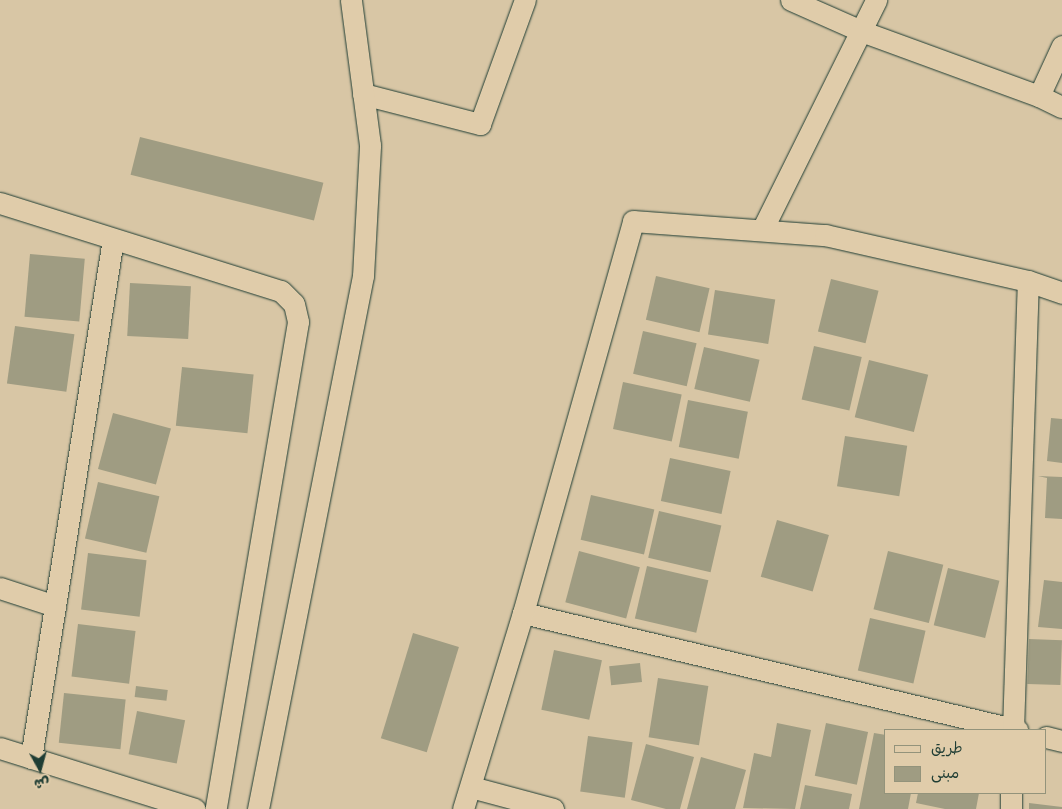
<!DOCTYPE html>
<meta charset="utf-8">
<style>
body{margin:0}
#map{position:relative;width:1062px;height:809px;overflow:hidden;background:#d8c6a5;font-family:Mali,"Playpen Sans Arabic",sans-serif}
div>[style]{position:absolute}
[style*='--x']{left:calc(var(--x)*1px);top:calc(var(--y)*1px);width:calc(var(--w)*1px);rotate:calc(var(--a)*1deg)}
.building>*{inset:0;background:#9f9c82;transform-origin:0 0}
.roads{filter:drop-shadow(0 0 1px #1f3d34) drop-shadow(0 0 1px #1f3d34)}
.street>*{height:21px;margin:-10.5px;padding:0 10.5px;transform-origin:10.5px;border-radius:10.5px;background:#e0ccaa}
span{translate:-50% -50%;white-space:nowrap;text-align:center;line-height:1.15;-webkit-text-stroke:4.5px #e0ccaa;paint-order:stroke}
.legend{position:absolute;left:884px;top:729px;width:162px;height:65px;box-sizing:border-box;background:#e0ccaa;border:1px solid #93937b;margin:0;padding:6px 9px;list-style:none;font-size:15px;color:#1f3d34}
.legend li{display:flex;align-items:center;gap:10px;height:25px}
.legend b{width:25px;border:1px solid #93937b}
.north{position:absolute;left:15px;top:744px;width:50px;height:50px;-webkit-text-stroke:4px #e0ccaa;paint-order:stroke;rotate:173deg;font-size:14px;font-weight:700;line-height:20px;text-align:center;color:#1f3d34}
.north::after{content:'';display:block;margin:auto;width:18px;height:22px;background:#1f3d34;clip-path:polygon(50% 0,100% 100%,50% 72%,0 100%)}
</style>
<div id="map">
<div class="building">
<i style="left:140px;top:137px;width:189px;height:39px;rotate:14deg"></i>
<i style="left:30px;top:254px;width:55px;height:63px;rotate:5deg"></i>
<i style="left:656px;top:276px;width:55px;height:45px;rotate:13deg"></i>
<i style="left:831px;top:279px;width:49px;height:54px;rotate:14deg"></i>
<i style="left:130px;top:283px;width:61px;height:53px;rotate:3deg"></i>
<i style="left:715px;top:290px;width:61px;height:45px;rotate:9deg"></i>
<i style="left:15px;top:326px;width:60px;height:58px;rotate:8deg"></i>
<i style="left:643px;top:331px;width:55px;height:44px;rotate:13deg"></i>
<i style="left:814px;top:346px;width:49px;height:55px;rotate:13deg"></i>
<i style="left:704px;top:347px;width:57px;height:43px;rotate:13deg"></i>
<i style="left:869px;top:360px;width:61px;height:59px;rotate:14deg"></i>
<i style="left:182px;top:367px;width:72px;height:59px;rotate:6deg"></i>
<i style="left:623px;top:382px;width:60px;height:48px;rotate:12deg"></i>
<i style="left:688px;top:400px;width:61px;height:48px;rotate:11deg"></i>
<i style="left:113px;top:413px;width:60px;height:58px;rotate:15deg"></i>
<i style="clip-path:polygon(1051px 418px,1062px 419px,1062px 463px,1047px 461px)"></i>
<i style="left:845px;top:436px;width:63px;height:51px;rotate:9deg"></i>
<i style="left:670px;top:458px;width:62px;height:44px;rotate:12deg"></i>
<i style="clip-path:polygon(1038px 476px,1062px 477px,1062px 519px,1045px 518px,1047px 478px)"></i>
<i style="left:98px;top:482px;width:63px;height:58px;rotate:13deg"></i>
<i style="left:591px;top:495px;width:65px;height:46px;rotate:13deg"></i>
<i style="left:659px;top:511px;width:64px;height:48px;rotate:13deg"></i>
<i style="left:777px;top:520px;width:54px;height:59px;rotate:16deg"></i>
<i style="left:579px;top:551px;width:63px;height:53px;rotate:15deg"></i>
<i style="left:888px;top:551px;width:57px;height:60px;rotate:14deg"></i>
<i style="left:88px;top:553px;width:59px;height:57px;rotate:7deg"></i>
<i style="left:647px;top:566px;width:63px;height:54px;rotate:13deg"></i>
<i style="left:948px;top:568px;width:53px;height:59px;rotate:14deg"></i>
<i style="clip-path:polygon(1044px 580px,1062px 582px,1062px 629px,1038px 627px)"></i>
<i style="left:870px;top:618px;width:57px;height:54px;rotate:13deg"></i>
<i style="left:78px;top:624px;width:58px;height:53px;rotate:7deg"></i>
<i style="left:413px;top:633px;width:48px;height:110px;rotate:17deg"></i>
<i style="left:1029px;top:639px;width:33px;height:45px;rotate:2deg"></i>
<i style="left:554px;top:650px;width:49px;height:61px;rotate:12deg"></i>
<i style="left:640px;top:663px;width:19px;height:31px;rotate:84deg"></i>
<i style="left:658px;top:678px;width:51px;height:60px;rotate:9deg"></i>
<i style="left:136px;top:686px;width:32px;height:11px;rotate:7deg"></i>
<i style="left:64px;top:693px;width:62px;height:50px;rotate:6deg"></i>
<i style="left:137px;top:711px;width:49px;height:44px;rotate:11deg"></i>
<i style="clip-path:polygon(777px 723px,811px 730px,795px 809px,743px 808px,754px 753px,771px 757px)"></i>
<i style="left:826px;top:723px;width:43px;height:54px;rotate:12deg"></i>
<i style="clip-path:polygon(874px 733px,886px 735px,886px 793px,911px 793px,908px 809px,859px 809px)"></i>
<i style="left:588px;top:736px;width:45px;height:56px;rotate:8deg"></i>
<i style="clip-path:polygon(646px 744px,694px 757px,680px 809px,666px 809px,631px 800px)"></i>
<i style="clip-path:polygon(701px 757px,746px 770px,735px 809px,687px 809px)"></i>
<i style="clip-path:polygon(805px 785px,852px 794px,849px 809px,800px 809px)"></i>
<i style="clip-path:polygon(918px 793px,979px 793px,976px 809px,945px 809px,916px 803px)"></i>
<i style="clip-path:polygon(1029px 803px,1062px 807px,1062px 809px,1029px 809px)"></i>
</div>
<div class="roads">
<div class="street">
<i style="--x:791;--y:0;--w:77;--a:23.9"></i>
<i style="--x:861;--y:31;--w:189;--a:20.1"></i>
<i style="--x:1062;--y:46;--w:55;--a:114.7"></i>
<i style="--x:1039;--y:96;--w:25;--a:26"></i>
<i style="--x:363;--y:94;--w:121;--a:14.4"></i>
<i style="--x:480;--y:124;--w:132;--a:-70.1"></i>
<i style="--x:0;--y:203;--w:294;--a:17.4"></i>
<i style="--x:281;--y:291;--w:18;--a:45"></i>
<i style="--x:294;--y:304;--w:18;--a:77"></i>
<i style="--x:298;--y:322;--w:494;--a:99.6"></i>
<i style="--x:762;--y:230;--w:257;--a:-63.6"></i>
<i style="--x:0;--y:588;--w:58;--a:18.1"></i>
<i style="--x:523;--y:613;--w:508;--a:13.32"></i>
<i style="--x:1013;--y:730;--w:449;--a:-88.1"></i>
<i style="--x:1046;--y:737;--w:16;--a:14"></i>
<i style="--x:0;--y:748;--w:204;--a:17.4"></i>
<i style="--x:31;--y:758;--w:525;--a:-81.02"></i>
<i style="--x:471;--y:787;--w:85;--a:15"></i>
<i style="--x:258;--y:809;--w:543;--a:-78.86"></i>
<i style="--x:363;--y:276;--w:131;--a:-86.9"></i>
<i style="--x:370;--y:145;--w:146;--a:-97.5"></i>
<i style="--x:463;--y:809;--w:205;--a:-73"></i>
<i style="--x:523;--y:613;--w:407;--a:-74.3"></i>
<i style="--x:633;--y:221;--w:193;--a:4.2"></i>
<i style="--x:825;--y:235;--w:208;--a:12.8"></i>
<i style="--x:1028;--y:281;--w:36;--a:19"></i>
<i style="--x:1011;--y:809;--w:16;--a:-90"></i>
</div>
</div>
<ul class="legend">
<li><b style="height:6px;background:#e0ccaa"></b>طريق</li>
<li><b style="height:14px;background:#9f9c82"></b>مبنى</li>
</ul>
<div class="north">ش</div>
</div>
